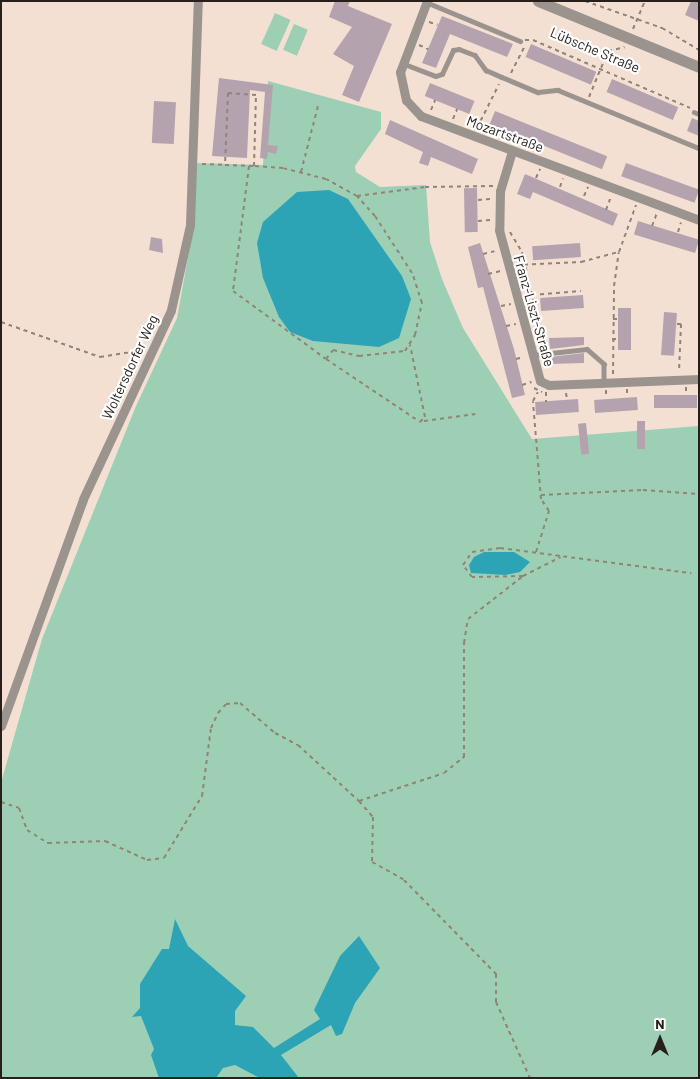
<!DOCTYPE html>
<meta charset="utf-8">
<style>
body{margin:0}
#map{position:relative;width:700px;height:1079px;overflow:hidden;background:#f4e0d3;font-family:Barlow,sans-serif}
div>[style]{position:absolute}
[style*='--x']{left:calc(var(--x)*1px);top:calc(var(--y)*1px);width:calc(var(--w)*1px);rotate:calc(var(--a)*1deg)}
.green>*{inset:0;background:#9dcfb5;transform-origin:0 0}
.water>*{inset:0;background:#2ca4b6}
.building>*{inset:0;background:#b5a2af;transform-origin:0 0}
.path>*{height:2px;margin-top:-1px;transform-origin:0;background:repeating-linear-gradient(90deg,#91837a 0 4px,transparent 0 8px)}
.service>*{height:4.5px;margin:-2.25px;padding:0 2.25px;transform-origin:2.25px;border-radius:2.25px;background:#9b948e}
.minor>*{height:9px;margin:-4.5px;padding:0 4.5px;transform-origin:4.5px;border-radius:4.5px;background:#9b948e}
.tertiary>*{height:11px;margin:-5.5px;padding:0 5.5px;transform-origin:5.5px;border-radius:5.5px;background:#9b948e}
span{translate:-50% -50%;white-space:nowrap;text-align:center;line-height:1.15;-webkit-text-stroke:4.5px #fff;paint-order:stroke}
.street-label{font-size:14px;color:#261f1a}
.frame{position:absolute;inset:0;border:2px solid #261f1a;pointer-events:none}
.north{position:absolute;left:635px;top:1014px;width:50px;height:50px;-webkit-text-stroke:4px #fff;paint-order:stroke;rotate:0deg;font-size:14px;font-weight:700;line-height:20px;text-align:center;color:#261f1a}
.north::after{content:'';display:block;margin:auto;width:18px;height:22px;background:#261f1a;clip-path:polygon(50% 0,100% 100%,50% 72%,0 100%)}
</style>
<div id="map">
<div class="green">
<i style="left:275px;top:13px;width:17px;height:34px;rotate:24deg"></i>
<i style="left:294px;top:24px;width:15px;height:28px;rotate:23deg"></i>
<i style="clip-path:polygon(268px 81px,381px 112px,381px 129px,355px 166px,356px 172px,380px 187px,426px 185px,430px 242px,442px 279px,463px 328px,532px 439px,699px 426px,699px 1078px,1px 1078px,1px 783px,6px 765px,42px 639px,136px 406px,177px 318px,194px 224px,195px 163px,263px 165px)"></i>
</div>
<div class="water">
<i style="clip-path:polygon(329px 190px,348px 199px,402px 276px,411px 299px,399px 338px,379px 347px,313px 341px,290px 332px,279px 317px,263px 278px,257px 243px,263px 222px,297px 192px)"></i>
<i style="clip-path:polygon(484px 552px,514px 552px,530px 562px,520px 572px,505px 575px,471px 573px,469px 565px,474px 557px)"></i>
<i style="clip-path:polygon(175px 919px,188px 946px,246px 996px,235px 1011px,235px 1025px,253px 1027px,274px 1048px,320px 1019px,314px 1010px,340px 956px,359px 936px,380px 968px,355px 1003px,342px 1034px,336px 1036px,331px 1025px,281px 1055px,299px 1078px,260px 1078px,235px 1065px,223px 1068px,216px 1078px,159px 1078px,151px 1055px,154px 1049px,141px 1016px,132px 1017px,140px 1008px,140px 984px,162px 949px,169px 949px)"></i>
</div>
<div class="building">
<i style="clip-path:polygon(335px 1px,350px 1px,348px 6px,392px 24px,359px 102px,342px 95px,354px 66px,333px 54px,352px 27px,329px 17px)"></i>
<i style="clip-path:polygon(691px 1px,699px 1px,699px 21px,685px 15px)"></i>
<i style="clip-path:polygon(442px 16px,513px 44px,507px 57px,450px 34px,436px 68px,422px 63px)"></i>
<i style="left:531px;top:44px;width:71px;height:14px;rotate:23deg"></i>
<i style="clip-path:polygon(219px 78px,273px 85px,268px 145px,278px 146px,276px 154px,268px 152px,267px 159px,260px 158px,265px 92px,250px 90px,247px 158px,212px 156px)"></i>
<i style="left:612px;top:79px;width:72px;height:14px;rotate:23deg"></i>
<i style="left:430px;top:83px;width:48px;height:14px;rotate:22deg"></i>
<i style="left:154px;top:101px;width:22px;height:42px;rotate:3deg"></i>
<i style="left:495px;top:111px;width:121px;height:14px;rotate:22deg"></i>
<i style="clip-path:polygon(692px 118px,699px 121px,699px 136px,687px 131px)"></i>
<i style="clip-path:polygon(390px 120px,478px 159px,472px 174px,431px 157px,428px 166px,419px 163px,423px 152px,385px 134px)"></i>
<i style="left:626px;top:163px;width:78px;height:14px;rotate:20deg"></i>
<i style="clip-path:polygon(525px 174px,618px 214px,613px 226px,533px 192px,530px 199px,517px 194px)"></i>
<i style="left:477px;top:188px;width:44px;height:13px;rotate:89deg"></i>
<i style="left:638px;top:221px;width:64px;height:14px;rotate:17deg"></i>
<i style="clip-path:polygon(151px 237px,162px 239px,163px 253px,149px 250px)"></i>
<i style="clip-path:polygon(480px 243px,514px 349px,525px 395px,512px 398px,483px 287px,478px 288px,468px 247px)"></i>
<i style="left:580px;top:243px;width:14px;height:48px;rotate:86deg"></i>
<i style="left:583px;top:295px;width:13px;height:43px;rotate:86deg"></i>
<i style="left:618px;top:308px;width:13px;height:42px"></i>
<i style="left:664px;top:312px;width:13px;height:43px;rotate:4deg"></i>
<i style="clip-path:polygon(584px 337px,584px 345px,550px 349px,549px 338px)"></i>
<i style="clip-path:polygon(584px 353px,584px 363px,550px 364px,550px 357px)"></i>
<i style="left:654px;top:395px;width:43px;height:13px"></i>
<i style="left:637px;top:397px;width:13px;height:43px;rotate:86deg"></i>
<i style="left:578px;top:399px;width:13px;height:43px;rotate:86deg"></i>
<i style="left:637px;top:421px;width:8px;height:28px"></i>
<i style="left:586px;top:423px;width:31px;height:8px;rotate:84deg"></i>
</div>
<div class="path">
<i style="--x:585;--y:1;--w:82;--a:19.3"></i>
<i style="--x:662;--y:28;--w:43;--a:30.7"></i>
<i style="--x:429;--y:22;--w:9;--a:18"></i>
<i style="--x:633;--y:29;--w:30;--a:-67"></i>
<i style="--x:525;--y:40;--w:8;--a:0"></i>
<i style="--x:533;--y:40;--w:171;--a:23.4"></i>
<i style="--x:419;--y:45;--w:10;--a:24"></i>
<i style="--x:511;--y:73;--w:30;--a:-63"></i>
<i style="--x:589;--y:97;--w:50;--a:-67.6"></i>
<i style="--x:608;--y:51;--w:17;--a:-13"></i>
<i style="--x:431;--y:110;--w:11;--a:-68"></i>
<i style="--x:453;--y:119;--w:11;--a:-68"></i>
<i style="--x:477;--y:128;--w:49;--a:-63.4"></i>
<i style="--x:499;--y:135;--w:7;--a:-74"></i>
<i style="--x:521;--y:144;--w:7;--a:-74"></i>
<i style="--x:202;--y:164;--w:23;--a:2"></i>
<i style="--x:225;--y:165;--w:29;--a:2"></i>
<i style="--x:254;--y:166;--w:71;--a:-88.4"></i>
<i style="--x:256;--y:95;--w:28;--a:-176"></i>
<i style="--x:228;--y:93;--w:72;--a:92.4"></i>
<i style="--x:249;--y:166;--w:126;--a:97.3"></i>
<i style="--x:233;--y:291;--w:115;--a:36.2"></i>
<i style="--x:326;--y:359;--w:11;--a:-52"></i>
<i style="--x:333;--y:350;--w:27;--a:13"></i>
<i style="--x:359;--y:356;--w:46;--a:-6.2"></i>
<i style="--x:405;--y:351;--w:19;--a:-58"></i>
<i style="--x:415;--y:335;--w:33;--a:-78"></i>
<i style="--x:422;--y:303;--w:32;--a:-108"></i>
<i style="--x:412;--y:273;--w:68;--a:-123"></i>
<i style="--x:375;--y:216;--w:27;--a:-132"></i>
<i style="--x:357;--y:196;--w:35;--a:-151"></i>
<i style="--x:326;--y:179;--w:44;--a:-165.7"></i>
<i style="--x:283;--y:168;--w:29;--a:-176"></i>
<i style="--x:301;--y:172;--w:68;--a:-75.6"></i>
<i style="--x:536;--y:178;--w:10;--a:-66"></i>
<i style="--x:560;--y:187;--w:9;--a:-72"></i>
<i style="--x:357;--y:196;--w:69;--a:-7.5"></i>
<i style="--x:425;--y:187;--w:68;--a:-0.8"></i>
<i style="--x:584;--y:196;--w:10;--a:-66"></i>
<i style="--x:478;--y:200;--w:12;--a:-5"></i>
<i style="--x:606;--y:210;--w:15;--a:-70"></i>
<i style="--x:478;--y:221;--w:12;--a:-5"></i>
<i style="--x:652;--y:226;--w:14;--a:-69"></i>
<i style="--x:510;--y:232;--w:23;--a:59"></i>
<i style="--x:522;--y:252;--w:97;--a:76.8"></i>
<i style="--x:678;--y:232;--w:10;--a:-73"></i>
<i style="--x:483;--y:254;--w:12;--a:-14"></i>
<i style="--x:516;--y:265;--w:65;--a:-2.6"></i>
<i style="--x:581;--y:262;--w:39;--a:-15"></i>
<i style="--x:488;--y:274;--w:13;--a:-13"></i>
<i style="--x:532;--y:295;--w:49;--a:-4.7"></i>
<i style="--x:501;--y:306;--w:10;--a:-11"></i>
<i style="--x:613;--y:319;--w:5;--a:0"></i>
<i style="--x:1;--y:322;--w:105;--a:19.5"></i>
<i style="--x:100;--y:357;--w:44;--a:-9.2"></i>
<i style="--x:677;--y:324;--w:4;--a:0"></i>
<i style="--x:681;--y:324;--w:48;--a:92.4"></i>
<i style="--x:506;--y:326;--w:10;--a:-11"></i>
<i style="--x:612;--y:339;--w:6;--a:0"></i>
<i style="--x:326;--y:359;--w:113;--a:33.8"></i>
<i style="--x:420;--y:422;--w:7;--a:-45"></i>
<i style="--x:425;--y:417;--w:74;--a:-101.8"></i>
<i style="--x:516;--y:359;--w:8;--a:-14"></i>
<i style="--x:613;--y:374;--w:88;--a:-89.3"></i>
<i style="--x:614;--y:286;--w:34;--a:-82"></i>
<i style="--x:619;--y:252;--w:50;--a:-70.1"></i>
<i style="--x:522;--y:385;--w:10;--a:-17"></i>
<i style="--x:686;--y:387;--w:8;--a:90"></i>
<i style="--x:534;--y:388;--w:9;--a:27"></i>
<i style="--x:627;--y:389;--w:8;--a:90"></i>
<i style="--x:606;--y:390;--w:8;--a:90"></i>
<i style="--x:546;--y:392;--w:10;--a:90"></i>
<i style="--x:566;--y:393;--w:7;--a:82"></i>
<i style="--x:424;--y:421;--w:52;--a:-7.7"></i>
<i style="--x:541;--y:495;--w:102;--a:-2.8"></i>
<i style="--x:643;--y:490;--w:56;--a:4.1"></i>
<i style="--x:536;--y:552;--w:43;--a:-72.4"></i>
<i style="--x:549;--y:511;--w:14;--a:-124"></i>
<i style="--x:541;--y:499;--w:98;--a:-94.7"></i>
<i style="--x:533;--y:401;--w:10;--a:-61"></i>
<i style="--x:523;--y:576;--w:42;--a:-26.6"></i>
<i style="--x:359;--y:801;--w:89;--a:-18.2"></i>
<i style="--x:444;--y:773;--w:26;--a:-39"></i>
<i style="--x:464;--y:757;--w:114;--a:-90"></i>
<i style="--x:464;--y:643;--w:24;--a:-81"></i>
<i style="--x:468;--y:619;--w:70;--a:-38"></i>
<i style="--x:523;--y:576;--w:51;--a:178.9"></i>
<i style="--x:472;--y:577;--w:15;--a:-127"></i>
<i style="--x:463;--y:565;--w:16;--a:-55"></i>
<i style="--x:472;--y:552;--w:28;--a:-8"></i>
<i style="--x:500;--y:548;--w:193;--a:7.5"></i>
<i style="--x:1;--y:802;--w:19;--a:18"></i>
<i style="--x:19;--y:808;--w:23;--a:70"></i>
<i style="--x:27;--y:830;--w:25;--a:32"></i>
<i style="--x:48;--y:843;--w:57;--a:-2"></i>
<i style="--x:105;--y:841;--w:46;--a:24.3"></i>
<i style="--x:147;--y:860;--w:17;--a:-7"></i>
<i style="--x:164;--y:858;--w:73;--a:-58.5"></i>
<i style="--x:202;--y:796;--w:69;--a:-82.5"></i>
<i style="--x:211;--y:728;--w:17;--a:-65"></i>
<i style="--x:218;--y:713;--w:12;--a:-48"></i>
<i style="--x:226;--y:704;--w:14;--a:-4"></i>
<i style="--x:240;--y:703;--w:46;--a:40.6"></i>
<i style="--x:275;--y:733;--w:26;--a:28"></i>
<i style="--x:298;--y:745;--w:83;--a:42.6"></i>
<i style="--x:359;--y:801;--w:21;--a:49"></i>
<i style="--x:373;--y:817;--w:45;--a:91.3"></i>
<i style="--x:372;--y:862;--w:37;--a:29"></i>
<i style="--x:404;--y:880;--w:132;--a:45.6"></i>
<i style="--x:496;--y:974;--w:28;--a:90"></i>
<i style="--x:496;--y:1002;--w:83;--a:65.9"></i>
</div>
<div class="service">
<i style="--x:426;--y:2;--w:102;--a:22.5"></i>
<i style="--x:402;--y:63;--w:36;--a:21"></i>
<i style="--x:436;--y:76;--w:6;--a:-18"></i>
<i style="--x:442;--y:74;--w:26;--a:-65"></i>
<i style="--x:453;--y:50;--w:6;--a:-9"></i>
<i style="--x:459;--y:49;--w:17;--a:21"></i>
<i style="--x:475;--y:55;--w:19;--a:54"></i>
<i style="--x:486;--y:70;--w:17;--a:24"></i>
<i style="--x:502;--y:77;--w:39;--a:23"></i>
<i style="--x:538;--y:92;--w:20;--a:-6"></i>
<i style="--x:558;--y:90;--w:152;--a:22.4"></i>
<i style="--x:694;--y:112;--w:5;--a:22"></i>
<i style="--x:533;--y:355;--w:54;--a:-6.3"></i>
<i style="--x:587;--y:349;--w:23;--a:41"></i>
<i style="--x:604;--y:364;--w:17;--a:90"></i>
</div>
<div class="minor">
<i style="--x:427;--y:1;--w:76;--a:110.8"></i>
<i style="--x:400;--y:72;--w:29;--a:78"></i>
<i style="--x:406;--y:100;--w:22;--a:47"></i>
<i style="--x:421;--y:116;--w:297;--a:20.5"></i>
<i style="--x:512;--y:151;--w:42;--a:106.7"></i>
<i style="--x:500;--y:191;--w:39;--a:91"></i>
<i style="--x:499;--y:230;--w:156;--a:74.8"></i>
<i style="--x:540;--y:381;--w:10;--a:24"></i>
<i style="--x:549;--y:385;--w:150;--a:-2.3"></i>
<i style="--x:1;--y:726;--w:241;--a:-70.1"></i>
<i style="--x:83;--y:499;--w:208;--a:-65"></i>
<i style="--x:171;--y:310;--w:87;--a:-77.4"></i>
<i style="--x:190;--y:225;--w:224;--a:-88"></i>
</div>
<div class="tertiary">
<i style="--x:538;--y:1;--w:174;--a:22.3"></i>
</div>
<div class="street-label">
<span style="left:595px;top:50px;rotate:23deg">Lübsche Straße</span>
<span style="left:505px;top:134px;rotate:20deg">Mozartstraße</span>
<span style="left:534px;top:311px;rotate:74deg">Franz-Liszt-Straße</span>
<span style="left:130px;top:367px;rotate:-65deg">Woltersdorfer Weg</span>
</div>
<div class="frame"></div>
<div class="north">N</div>
</div>
